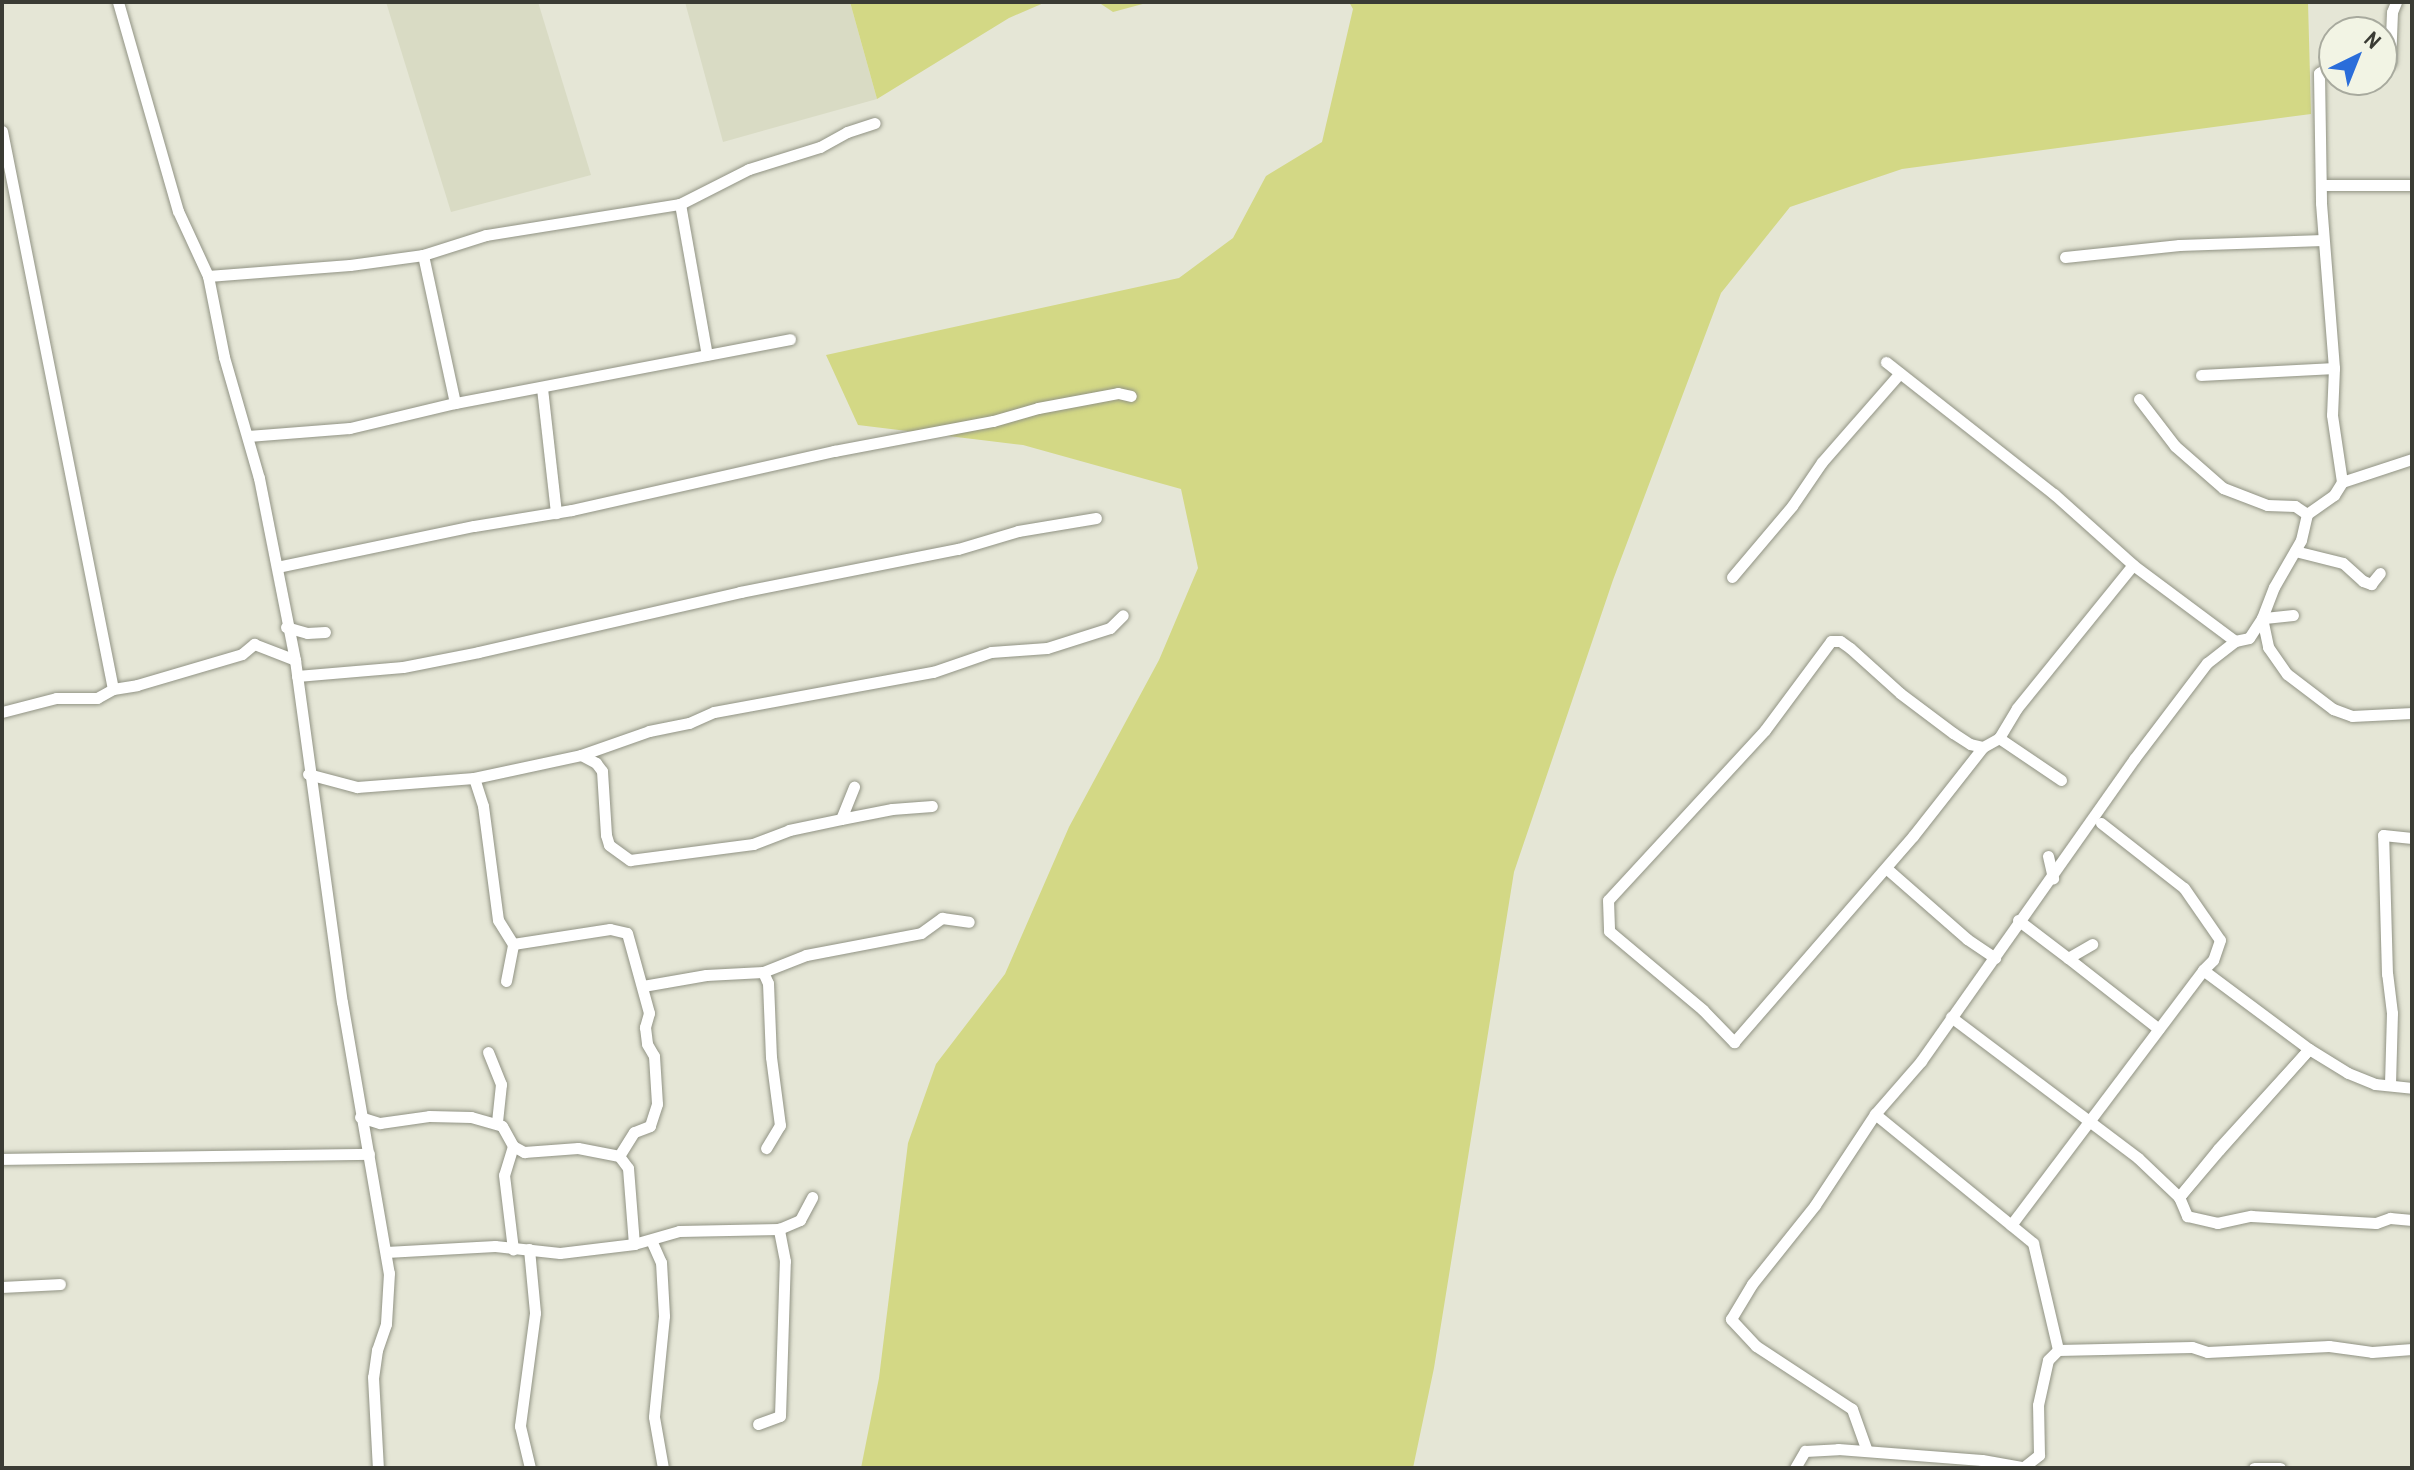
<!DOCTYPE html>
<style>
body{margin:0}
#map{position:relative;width:2414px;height:1470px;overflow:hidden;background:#e5e6d6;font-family:"Archivo Narrow",sans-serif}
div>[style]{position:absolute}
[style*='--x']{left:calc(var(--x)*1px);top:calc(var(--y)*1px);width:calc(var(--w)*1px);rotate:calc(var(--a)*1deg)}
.built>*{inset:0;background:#d9dbc4}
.green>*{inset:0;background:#d3d885}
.roads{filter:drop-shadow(0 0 2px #919384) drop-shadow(0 0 2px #919384)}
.street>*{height:11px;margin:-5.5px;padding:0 5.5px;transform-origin:5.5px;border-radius:5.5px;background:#fff}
span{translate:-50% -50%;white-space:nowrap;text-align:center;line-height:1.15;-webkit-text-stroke:7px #f2f4e4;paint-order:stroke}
.frame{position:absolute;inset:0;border:4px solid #3a3b34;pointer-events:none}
.north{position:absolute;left:2318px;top:16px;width:80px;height:80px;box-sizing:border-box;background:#f2f4e4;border:2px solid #a8aa9e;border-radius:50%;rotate:43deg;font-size:22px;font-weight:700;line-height:32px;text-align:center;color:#3a3b34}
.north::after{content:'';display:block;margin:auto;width:28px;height:36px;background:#2a6dda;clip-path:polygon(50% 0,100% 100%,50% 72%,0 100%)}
</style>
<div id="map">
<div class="built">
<i style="clip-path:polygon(386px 2px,538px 2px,591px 175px,451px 212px)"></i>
<i style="clip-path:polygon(685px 2px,850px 2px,877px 99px,723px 142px)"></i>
</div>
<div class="green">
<i style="clip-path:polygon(850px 2px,1046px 2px,1009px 18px,877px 99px)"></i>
<i style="clip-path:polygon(1098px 2px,1150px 2px,1113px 12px)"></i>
<i style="clip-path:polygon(1349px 2px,2308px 2px,2311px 114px,1902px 169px,1790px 207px,1721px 293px,1613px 580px,1514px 872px,1434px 1368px,1413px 1468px,861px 1468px,879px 1378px,908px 1143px,936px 1064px,1005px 974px,1069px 827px,1159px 660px,1198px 568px,1181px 489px,1023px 445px,858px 425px,826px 355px,1179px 278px,1233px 238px,1266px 176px,1322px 142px,1353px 9px)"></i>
</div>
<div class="roads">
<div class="street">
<i style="--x:118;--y:2;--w:217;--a:74"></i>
<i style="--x:178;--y:211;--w:72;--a:65.2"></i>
<i style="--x:208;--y:276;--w:83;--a:78.8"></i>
<i style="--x:224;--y:357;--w:126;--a:73.9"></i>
<i style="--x:259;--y:478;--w:186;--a:78.8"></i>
<i style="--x:295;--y:660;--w:345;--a:82.2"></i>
<i style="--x:342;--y:1002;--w:275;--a:80.2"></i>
<i style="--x:389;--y:1273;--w:51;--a:93.4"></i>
<i style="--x:386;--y:1324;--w:28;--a:109"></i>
<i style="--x:377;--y:1350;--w:27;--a:98"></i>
<i style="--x:373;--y:1377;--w:91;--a:86.9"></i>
<i style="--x:2382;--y:62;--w:8;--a:0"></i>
<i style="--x:2390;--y:62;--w:50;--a:-87.7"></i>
<i style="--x:2392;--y:12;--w:11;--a:-68"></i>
<i style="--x:2334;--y:63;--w:18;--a:146"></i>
<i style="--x:2319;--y:73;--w:130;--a:89.1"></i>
<i style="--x:2321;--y:203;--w:166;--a:85.5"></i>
<i style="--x:2334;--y:368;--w:47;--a:92.4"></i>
<i style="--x:2332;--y:415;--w:68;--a:81.5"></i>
<i style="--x:2;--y:131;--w:569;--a:78.75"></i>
<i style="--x:2322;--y:185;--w:90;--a:0"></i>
<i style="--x:680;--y:204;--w:77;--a:-26.9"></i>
<i style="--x:749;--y:169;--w:74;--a:-17.2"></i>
<i style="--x:820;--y:147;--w:31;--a:-29"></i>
<i style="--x:847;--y:132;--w:29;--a:-18"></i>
<i style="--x:423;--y:255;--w:151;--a:77.8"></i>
<i style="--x:2065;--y:257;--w:115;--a:-6"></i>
<i style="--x:2179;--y:245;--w:144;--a:-2"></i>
<i style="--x:208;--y:276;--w:142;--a:-4.4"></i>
<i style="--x:350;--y:265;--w:74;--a:-7.8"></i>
<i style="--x:423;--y:255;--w:66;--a:-17.6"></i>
<i style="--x:486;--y:235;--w:196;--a:-9.1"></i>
<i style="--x:680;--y:204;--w:153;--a:79.9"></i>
<i style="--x:1886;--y:362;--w:214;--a:38.2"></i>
<i style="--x:2054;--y:494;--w:106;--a:41.9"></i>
<i style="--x:2133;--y:565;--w:127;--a:36.7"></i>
<i style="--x:2201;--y:375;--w:133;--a:-3"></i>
<i style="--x:542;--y:388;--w:126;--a:83.6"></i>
<i style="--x:2139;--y:399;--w:59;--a:52.5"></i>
<i style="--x:2175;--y:446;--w:64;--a:41.2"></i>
<i style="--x:2223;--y:488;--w:47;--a:21.1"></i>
<i style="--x:2267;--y:505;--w:28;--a:2"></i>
<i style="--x:2295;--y:506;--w:14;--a:34"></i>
<i style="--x:248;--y:436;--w:102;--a:-4.5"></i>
<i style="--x:350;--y:428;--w:108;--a:-13.4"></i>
<i style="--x:455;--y:403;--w:341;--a:-10.8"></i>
<i style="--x:2295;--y:551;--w:49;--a:14"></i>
<i style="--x:2343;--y:563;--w:27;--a:42"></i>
<i style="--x:2363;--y:581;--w:9;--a:21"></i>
<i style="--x:2371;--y:584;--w:14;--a:-51"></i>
<i style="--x:277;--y:567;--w:201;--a:-11.8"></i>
<i style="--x:474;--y:526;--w:99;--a:-9.3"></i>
<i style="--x:572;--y:510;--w:269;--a:-12.7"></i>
<i style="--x:834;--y:451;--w:162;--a:-10.7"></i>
<i style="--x:993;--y:421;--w:47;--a:-16.1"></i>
<i style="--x:1038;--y:408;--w:81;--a:-10.6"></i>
<i style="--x:1118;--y:393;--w:13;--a:13"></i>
<i style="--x:1732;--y:577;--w:93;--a:-49.8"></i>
<i style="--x:1792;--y:506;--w:53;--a:-55.7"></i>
<i style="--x:1822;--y:462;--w:118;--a:-48.8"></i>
<i style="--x:2293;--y:615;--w:31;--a:174"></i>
<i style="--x:2262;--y:618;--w:33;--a:-69"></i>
<i style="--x:2274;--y:587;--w:54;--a:-60.1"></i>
<i style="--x:2301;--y:540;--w:27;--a:-77"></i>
<i style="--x:2307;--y:514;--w:33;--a:-35"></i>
<i style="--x:2334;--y:495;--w:15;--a:-58"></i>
<i style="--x:2342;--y:482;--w:74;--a:-18.2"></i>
<i style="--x:286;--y:627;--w:22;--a:16"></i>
<i style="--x:307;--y:633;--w:18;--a:-3"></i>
<i style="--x:297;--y:676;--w:106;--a:-4.9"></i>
<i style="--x:403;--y:667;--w:77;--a:-11.2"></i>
<i style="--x:479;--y:652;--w:268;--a:-12.9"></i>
<i style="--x:740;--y:592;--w:222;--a:-11.2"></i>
<i style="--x:958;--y:549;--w:63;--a:-16.7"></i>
<i style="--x:1018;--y:531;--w:79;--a:-9.5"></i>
<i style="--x:2;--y:712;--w:56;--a:-14.5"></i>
<i style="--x:56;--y:698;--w:41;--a:0"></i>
<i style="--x:97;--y:698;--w:18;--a:-29"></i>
<i style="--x:113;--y:689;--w:24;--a:-9"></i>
<i style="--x:137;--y:685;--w:109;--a:-16.4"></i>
<i style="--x:242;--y:654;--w:16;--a:-40"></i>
<i style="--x:254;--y:644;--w:44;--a:21.3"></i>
<i style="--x:1983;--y:747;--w:13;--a:-167"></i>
<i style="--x:1970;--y:744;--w:20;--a:-147"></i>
<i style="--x:1953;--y:733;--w:66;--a:-143"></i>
<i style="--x:1900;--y:693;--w:67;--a:-138"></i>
<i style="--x:1850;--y:648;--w:12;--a:-145"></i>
<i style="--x:1840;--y:641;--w:9;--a:180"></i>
<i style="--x:1831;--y:641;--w:111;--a:126.6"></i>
<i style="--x:1765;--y:730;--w:231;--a:132.7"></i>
<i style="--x:1608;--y:900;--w:31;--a:88"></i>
<i style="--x:1609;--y:931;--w:123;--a:40"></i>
<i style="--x:1703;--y:1010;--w:45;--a:45.9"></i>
<i style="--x:1734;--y:1042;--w:273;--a:-49"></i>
<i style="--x:1913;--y:836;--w:113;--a:-51.8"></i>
<i style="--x:1983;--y:747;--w:18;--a:-29"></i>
<i style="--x:581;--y:755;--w:17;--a:28"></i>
<i style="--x:596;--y:763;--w:10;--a:53"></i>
<i style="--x:602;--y:771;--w:64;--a:86.4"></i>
<i style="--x:606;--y:835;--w:10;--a:73"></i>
<i style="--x:609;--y:845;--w:26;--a:36"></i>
<i style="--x:630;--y:860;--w:124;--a:-7.4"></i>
<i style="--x:753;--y:844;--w:39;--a:-21"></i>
<i style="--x:789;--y:830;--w:53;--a:-11.9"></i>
<i style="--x:841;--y:819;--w:52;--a:-11.1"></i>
<i style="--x:892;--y:809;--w:40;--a:-4.3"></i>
<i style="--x:308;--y:774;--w:51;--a:14.9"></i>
<i style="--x:357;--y:787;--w:117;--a:-4.4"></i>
<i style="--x:474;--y:778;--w:109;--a:-12.1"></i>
<i style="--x:581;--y:755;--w:72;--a:-19.4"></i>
<i style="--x:649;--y:731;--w:41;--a:-11.3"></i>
<i style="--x:689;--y:723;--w:27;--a:-24"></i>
<i style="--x:714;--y:712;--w:223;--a:-10.4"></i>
<i style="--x:933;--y:672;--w:61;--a:-19"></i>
<i style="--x:991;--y:652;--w:56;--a:-4.1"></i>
<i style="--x:1047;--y:648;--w:66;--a:-17.6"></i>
<i style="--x:1110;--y:628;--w:18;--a:-45"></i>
<i style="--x:474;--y:778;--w:29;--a:72"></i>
<i style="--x:483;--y:806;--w:115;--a:82.5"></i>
<i style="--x:498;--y:920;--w:28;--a:58"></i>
<i style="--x:2061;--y:780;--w:75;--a:-145.9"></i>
<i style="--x:1999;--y:738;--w:35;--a:-59"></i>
<i style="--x:2017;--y:708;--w:184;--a:-51"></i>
<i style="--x:841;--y:819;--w:35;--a:-68"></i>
<i style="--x:2101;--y:823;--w:105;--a:38.1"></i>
<i style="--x:2184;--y:888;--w:63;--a:55.3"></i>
<i style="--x:2220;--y:940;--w:21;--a:109"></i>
<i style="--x:2213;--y:960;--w:14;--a:135"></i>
<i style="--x:2048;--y:856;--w:23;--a:77"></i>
<i style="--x:1886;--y:868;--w:108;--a:41.2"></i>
<i style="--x:1967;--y:939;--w:34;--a:34"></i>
<i style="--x:2018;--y:920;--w:63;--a:37.2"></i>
<i style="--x:2068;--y:958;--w:28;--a:-30"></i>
<i style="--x:513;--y:944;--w:98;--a:-8.8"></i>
<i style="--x:610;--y:929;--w:17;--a:13"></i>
<i style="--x:627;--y:933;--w:83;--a:74.6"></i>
<i style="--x:649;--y:1013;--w:15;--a:106"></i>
<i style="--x:645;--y:1027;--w:17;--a:83"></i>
<i style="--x:647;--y:1044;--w:14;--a:60"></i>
<i style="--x:654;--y:1056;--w:48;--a:86.4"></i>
<i style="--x:657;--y:1104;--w:23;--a:108"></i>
<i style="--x:650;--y:1126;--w:17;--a:159"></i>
<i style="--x:634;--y:1132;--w:28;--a:122"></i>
<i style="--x:2068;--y:958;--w:115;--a:38"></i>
<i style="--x:763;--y:972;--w:12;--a:66"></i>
<i style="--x:768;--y:983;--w:74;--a:87.7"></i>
<i style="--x:771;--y:1057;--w:69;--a:82.5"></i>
<i style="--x:780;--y:1125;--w:27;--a:121"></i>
<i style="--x:506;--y:981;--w:38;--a:-79"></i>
<i style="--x:643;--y:986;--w:64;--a:-9.9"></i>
<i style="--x:706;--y:975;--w:57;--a:-3"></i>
<i style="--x:763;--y:972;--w:46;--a:-21.6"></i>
<i style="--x:806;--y:955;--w:117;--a:-10.8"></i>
<i style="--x:921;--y:933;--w:26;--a:-36"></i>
<i style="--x:942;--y:918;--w:27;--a:8"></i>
<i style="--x:1951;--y:1017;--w:234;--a:37"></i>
<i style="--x:2138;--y:1158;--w:57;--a:43.6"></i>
<i style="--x:2179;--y:1197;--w:21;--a:67"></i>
<i style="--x:2187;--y:1216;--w:31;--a:13"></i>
<i style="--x:2217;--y:1223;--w:35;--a:-12"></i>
<i style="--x:2251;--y:1216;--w:125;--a:3.2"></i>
<i style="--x:2376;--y:1223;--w:15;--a:-20"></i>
<i style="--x:2390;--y:1218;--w:22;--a:5"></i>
<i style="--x:2309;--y:1049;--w:135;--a:131.7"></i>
<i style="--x:2219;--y:1150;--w:62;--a:130.4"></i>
<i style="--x:2179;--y:1197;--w:62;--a:-50.9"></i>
<i style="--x:2218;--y:1149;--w:135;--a:-47.7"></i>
<i style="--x:488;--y:1052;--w:35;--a:68"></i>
<i style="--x:501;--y:1084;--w:38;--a:96"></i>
<i style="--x:2390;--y:1084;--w:71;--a:-88.4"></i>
<i style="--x:2392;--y:1013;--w:39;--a:-97"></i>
<i style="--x:2387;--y:974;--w:139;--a:-91.6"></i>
<i style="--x:2383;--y:835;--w:29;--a:6"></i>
<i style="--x:1875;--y:1114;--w:204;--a:39.2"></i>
<i style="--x:2033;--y:1243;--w:110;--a:76.8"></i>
<i style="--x:360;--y:1117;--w:21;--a:17"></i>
<i style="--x:380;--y:1123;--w:49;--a:-8.1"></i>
<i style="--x:429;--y:1116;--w:42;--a:1.4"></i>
<i style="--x:471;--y:1117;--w:32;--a:16"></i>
<i style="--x:502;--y:1126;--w:23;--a:61"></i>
<i style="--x:513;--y:1146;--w:13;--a:29"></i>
<i style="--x:524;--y:1152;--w:54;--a:-4.2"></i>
<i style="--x:578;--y:1148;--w:42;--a:11"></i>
<i style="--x:619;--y:1156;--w:15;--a:53"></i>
<i style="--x:628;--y:1168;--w:76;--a:85.5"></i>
<i style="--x:513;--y:1146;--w:30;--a:107"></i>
<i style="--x:504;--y:1175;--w:75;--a:83.1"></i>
<i style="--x:2;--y:1159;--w:367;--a:-0.8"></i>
<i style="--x:2011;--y:1225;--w:319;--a:-53"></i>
<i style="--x:2203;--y:970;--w:132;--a:36.7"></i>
<i style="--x:2309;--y:1049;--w:46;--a:31.6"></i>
<i style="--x:2348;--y:1073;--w:29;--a:22"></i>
<i style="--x:2375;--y:1084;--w:37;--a:6"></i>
<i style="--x:651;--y:1240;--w:24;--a:66"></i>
<i style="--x:661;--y:1262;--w:54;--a:86.8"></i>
<i style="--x:664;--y:1316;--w:101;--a:95.7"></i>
<i style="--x:654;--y:1417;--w:52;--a:80"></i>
<i style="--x:529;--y:1249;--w:64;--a:84.6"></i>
<i style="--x:535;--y:1313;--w:114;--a:97.6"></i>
<i style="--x:520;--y:1426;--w:43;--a:76.6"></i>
<i style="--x:386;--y:1252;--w:109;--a:-3.2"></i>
<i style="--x:495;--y:1246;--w:65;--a:6.1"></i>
<i style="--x:560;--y:1253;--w:75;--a:-6.9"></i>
<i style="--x:634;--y:1244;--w:47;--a:-16.1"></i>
<i style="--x:679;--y:1231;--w:100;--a:-1.1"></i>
<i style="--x:779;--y:1229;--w:23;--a:-23"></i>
<i style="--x:800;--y:1220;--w:26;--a:-62"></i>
<i style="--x:2;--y:1287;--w:58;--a:-3"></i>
<i style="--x:758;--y:1424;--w:23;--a:-20"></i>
<i style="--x:780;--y:1416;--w:155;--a:-88.2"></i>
<i style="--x:785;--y:1261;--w:33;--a:-101"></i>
<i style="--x:1867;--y:1451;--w:45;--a:-109.7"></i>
<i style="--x:1852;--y:1409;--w:115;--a:-146.7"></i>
<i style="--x:1756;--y:1346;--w:37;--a:-133"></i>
<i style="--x:1731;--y:1319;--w:41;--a:-59"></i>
<i style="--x:1752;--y:1284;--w:101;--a:-51.4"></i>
<i style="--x:1815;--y:1205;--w:109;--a:-56.6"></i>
<i style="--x:1875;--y:1114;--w:70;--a:-49"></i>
<i style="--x:1921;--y:1061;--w:370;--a:-54.8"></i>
<i style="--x:2134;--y:759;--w:121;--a:-52.8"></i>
<i style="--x:2207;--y:663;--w:36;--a:-38"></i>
<i style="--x:2235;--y:641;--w:14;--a:-12"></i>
<i style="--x:2249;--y:638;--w:24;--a:-57"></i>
<i style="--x:2262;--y:618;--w:30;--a:78"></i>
<i style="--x:2268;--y:647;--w:33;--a:55"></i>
<i style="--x:2287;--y:674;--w:58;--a:37.3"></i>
<i style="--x:2333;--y:709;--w:20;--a:20"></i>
<i style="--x:2352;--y:716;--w:60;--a:-2.9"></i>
<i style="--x:2025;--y:1466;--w:18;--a:-38"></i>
<i style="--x:2039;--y:1455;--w:50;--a:-91.1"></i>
<i style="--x:2038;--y:1405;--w:46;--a:-77.5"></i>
<i style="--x:2048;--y:1360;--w:14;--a:-45"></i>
<i style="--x:2058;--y:1350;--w:134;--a:-1.3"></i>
<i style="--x:2192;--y:1347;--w:16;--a:18"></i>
<i style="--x:2207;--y:1352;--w:122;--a:-2.8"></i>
<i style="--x:2329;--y:1346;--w:43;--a:7.9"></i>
<i style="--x:2372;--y:1352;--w:40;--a:-4.3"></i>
<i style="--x:1795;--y:1468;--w:20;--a:-60"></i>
<i style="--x:1805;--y:1451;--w:33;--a:-3"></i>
<i style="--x:1838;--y:1449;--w:144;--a:4.4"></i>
<i style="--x:1982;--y:1460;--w:47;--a:9.9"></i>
<i style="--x:2254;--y:1468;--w:26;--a:0"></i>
</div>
</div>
<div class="frame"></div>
<div class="north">N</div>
</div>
